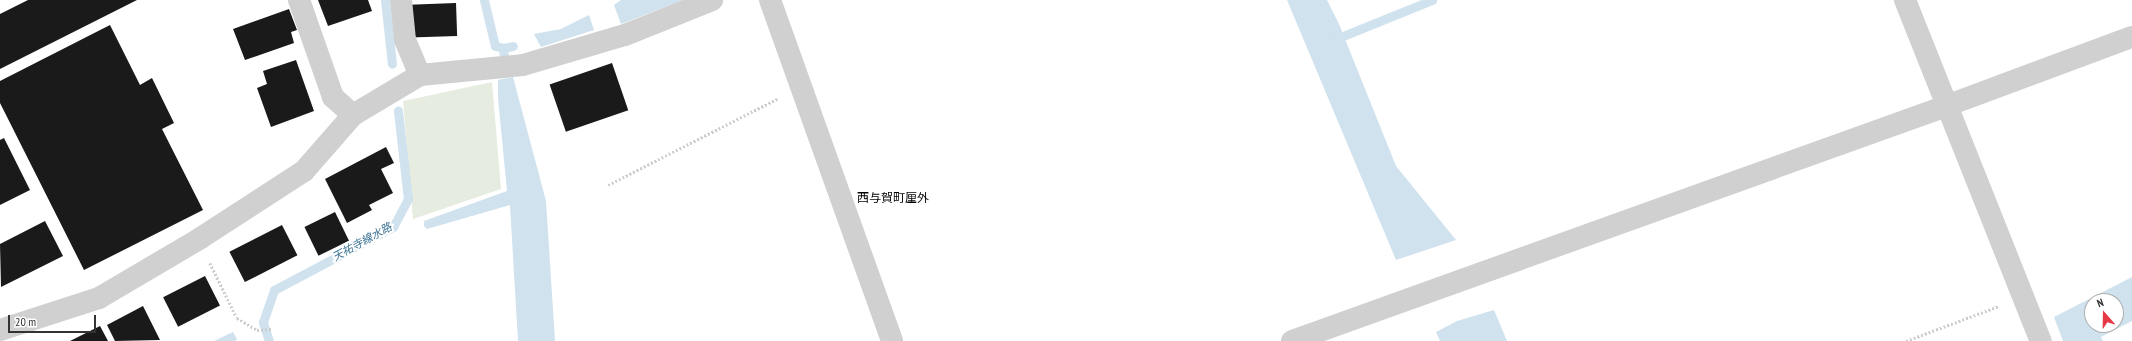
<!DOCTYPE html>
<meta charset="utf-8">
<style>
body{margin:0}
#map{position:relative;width:2132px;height:341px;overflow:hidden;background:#fff;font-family:"PT Sans Narrow","Noto Sans JP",sans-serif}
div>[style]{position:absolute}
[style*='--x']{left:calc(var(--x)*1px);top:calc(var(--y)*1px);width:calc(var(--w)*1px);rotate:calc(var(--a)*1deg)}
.green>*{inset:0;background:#e6ecdf}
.water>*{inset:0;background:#cfe2ee}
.stream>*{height:9px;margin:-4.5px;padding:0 4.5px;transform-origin:4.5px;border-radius:4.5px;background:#cfe2ee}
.building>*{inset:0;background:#1a1a1a;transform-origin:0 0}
.path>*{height:2.5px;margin-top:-1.25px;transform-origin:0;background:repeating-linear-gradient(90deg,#cdcdcd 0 2px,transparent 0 4px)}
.minor>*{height:22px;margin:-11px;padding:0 11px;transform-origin:11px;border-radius:11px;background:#d0d0d0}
span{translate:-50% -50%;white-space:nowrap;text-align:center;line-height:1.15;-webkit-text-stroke:4px #fff;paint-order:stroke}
.water-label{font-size:11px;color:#3f7597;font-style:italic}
.quarter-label{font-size:12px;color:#000}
.north{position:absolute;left:2084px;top:293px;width:40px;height:40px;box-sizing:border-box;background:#fff;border:1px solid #adadad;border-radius:50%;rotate:340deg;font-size:11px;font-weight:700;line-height:16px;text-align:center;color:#333}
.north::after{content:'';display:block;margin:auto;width:14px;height:18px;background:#e63946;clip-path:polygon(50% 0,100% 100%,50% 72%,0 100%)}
.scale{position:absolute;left:8px;top:315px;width:88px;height:18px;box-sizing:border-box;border:2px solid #333;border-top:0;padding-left:5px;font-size:12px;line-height:14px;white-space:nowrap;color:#333;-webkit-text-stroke:3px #fff;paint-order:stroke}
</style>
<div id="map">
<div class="green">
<i style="clip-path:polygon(492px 82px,501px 189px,413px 219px,403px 101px)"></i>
</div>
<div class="water">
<i style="clip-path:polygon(621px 0,683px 0,621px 24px,614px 5px)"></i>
<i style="clip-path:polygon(1287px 0,1327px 0,1339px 24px,1396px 166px,1456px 240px,1396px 260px)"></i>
<i style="clip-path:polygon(589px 15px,594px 30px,541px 47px,534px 34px,561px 29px)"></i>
<i style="clip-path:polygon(513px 77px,546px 201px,555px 341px,518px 341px,510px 205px,427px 229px,424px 226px,424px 221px,507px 191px,498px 98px,498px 80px)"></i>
<i style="clip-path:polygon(evenodd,2132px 277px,2132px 321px,2101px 337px,2103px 341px,2063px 341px,2054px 317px,2132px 277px,2092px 301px,2116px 301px,2116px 325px,2092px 325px,2092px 301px)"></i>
<i style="clip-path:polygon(1494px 310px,1507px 341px,1440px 341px,1436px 332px,1457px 321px)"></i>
<i style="clip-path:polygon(233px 332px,237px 339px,235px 341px,214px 341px)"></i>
</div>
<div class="stream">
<i style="--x:385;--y:0;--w:64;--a:83.8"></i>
<i style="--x:484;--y:0;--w:47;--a:76.6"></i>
<i style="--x:495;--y:46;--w:8;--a:14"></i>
<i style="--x:503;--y:48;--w:19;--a:84"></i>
<i style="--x:1333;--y:40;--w:107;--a:-22"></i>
<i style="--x:503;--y:48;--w:10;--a:-11"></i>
<i style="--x:269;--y:341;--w:20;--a:-108"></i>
<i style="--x:263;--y:322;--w:34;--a:-71"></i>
<i style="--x:274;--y:290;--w:135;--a:-27.9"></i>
<i style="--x:393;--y:227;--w:32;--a:-62"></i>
<i style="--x:408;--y:199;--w:89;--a:-96.5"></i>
</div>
<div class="building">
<i style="clip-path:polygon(28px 0,137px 0,0 69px,0 14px)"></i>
<i style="clip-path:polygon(318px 0,368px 0,372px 11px,328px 26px)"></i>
<i style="left:456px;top:3px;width:33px;height:47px;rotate:88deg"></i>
<i style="clip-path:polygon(289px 9px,297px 30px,291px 32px,294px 43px,245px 60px,233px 29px)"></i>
<i style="clip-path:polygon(110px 25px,140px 85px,152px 78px,174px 123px,162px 129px,203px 210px,84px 270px,0 103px,0 81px)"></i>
<i style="clip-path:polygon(296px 60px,314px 111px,271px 127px,257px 88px,267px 84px,263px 71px)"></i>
<i style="left:612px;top:63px;width:50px;height:66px;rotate:71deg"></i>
<i style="clip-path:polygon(4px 138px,30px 190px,0 205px,0 140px)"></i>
<i style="clip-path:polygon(386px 147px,394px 163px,381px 169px,393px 193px,369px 205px,372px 210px,347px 223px,325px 179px)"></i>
<i style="left:335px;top:212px;width:32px;height:34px;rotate:64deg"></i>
<i style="clip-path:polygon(45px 221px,63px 256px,1px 287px,0 244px)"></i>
<i style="left:282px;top:225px;width:34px;height:59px;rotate:63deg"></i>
<i style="left:205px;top:276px;width:33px;height:47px;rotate:63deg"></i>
<i style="clip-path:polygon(143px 306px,160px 340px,115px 341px,107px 325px)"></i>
<i style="clip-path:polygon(100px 326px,108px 341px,70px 341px)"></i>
</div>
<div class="path">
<i style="--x:608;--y:185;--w:190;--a:-27"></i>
<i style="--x:210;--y:263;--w:61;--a:63.9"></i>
<i style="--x:237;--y:318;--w:23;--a:31"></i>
<i style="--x:257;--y:330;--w:14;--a:-4"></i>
<i style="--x:1906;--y:341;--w:99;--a:-20.6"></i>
</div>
<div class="minor">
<i style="--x:299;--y:0;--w:103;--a:70.7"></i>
<i style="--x:333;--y:97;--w:27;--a:42"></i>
<i style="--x:401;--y:0;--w:40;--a:84.3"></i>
<i style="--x:405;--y:40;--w:38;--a:67"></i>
<i style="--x:770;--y:0;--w:362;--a:70.3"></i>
<i style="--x:1905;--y:0;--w:367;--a:68.3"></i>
<i style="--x:0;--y:330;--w:104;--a:-17.9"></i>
<i style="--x:99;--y:298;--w:116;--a:-30.5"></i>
<i style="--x:199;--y:239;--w:125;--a:-32.9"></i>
<i style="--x:304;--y:171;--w:74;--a:-48.8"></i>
<i style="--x:353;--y:115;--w:78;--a:-30.8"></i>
<i style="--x:420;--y:75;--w:103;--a:-5.5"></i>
<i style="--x:523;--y:65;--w:106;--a:-16.4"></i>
<i style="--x:625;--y:35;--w:94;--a:-21.9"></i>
<i style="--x:1292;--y:341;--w:695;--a:-19.76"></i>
<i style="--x:1946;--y:106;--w:198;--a:-20.4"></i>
</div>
<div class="water-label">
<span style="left:362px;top:242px;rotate:-29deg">天祐寺線水路</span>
</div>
<div class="quarter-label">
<span style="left:893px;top:198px">西与賀町厘外</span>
</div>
<div class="north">N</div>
<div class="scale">20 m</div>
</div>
